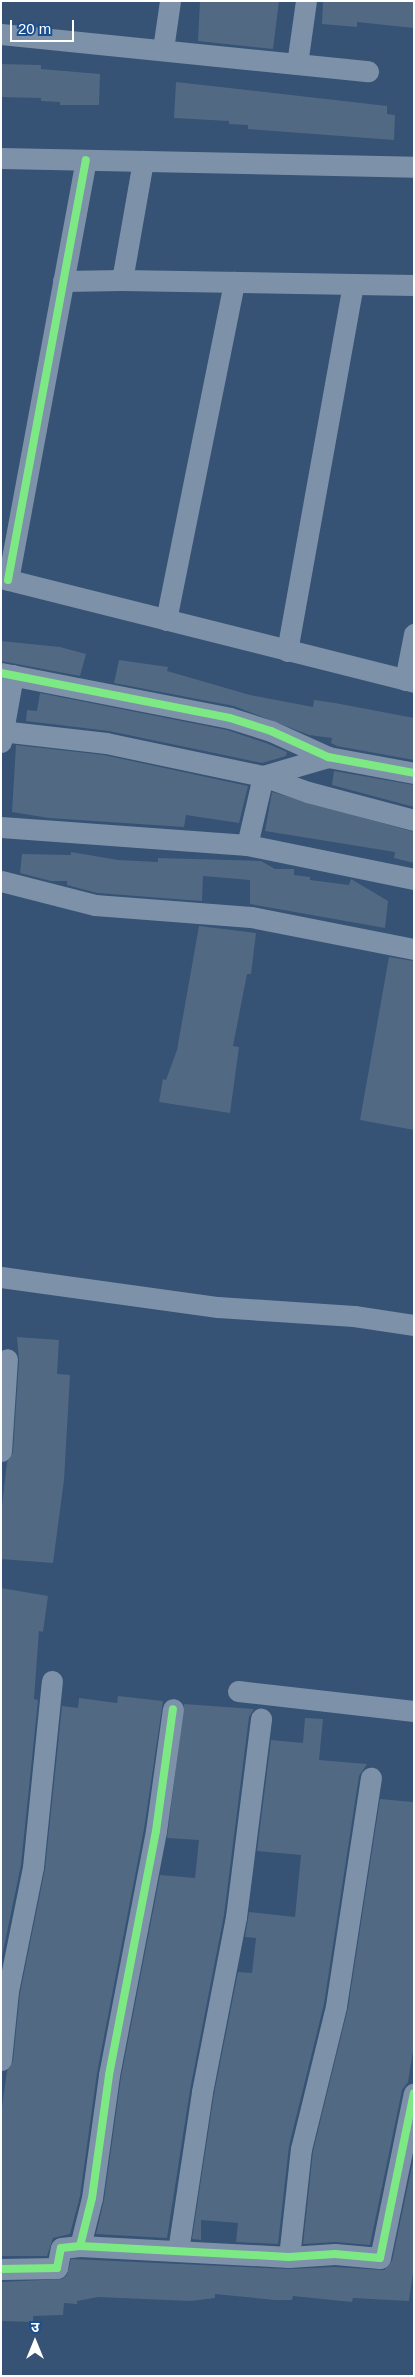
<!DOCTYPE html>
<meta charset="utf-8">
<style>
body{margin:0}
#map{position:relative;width:415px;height:2377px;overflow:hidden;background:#365274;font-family:Helvetica,"Noto Sans Devanagari",sans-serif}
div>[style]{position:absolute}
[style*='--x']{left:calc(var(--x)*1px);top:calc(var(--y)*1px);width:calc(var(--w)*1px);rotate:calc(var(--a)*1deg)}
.building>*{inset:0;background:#526984}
.minor>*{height:21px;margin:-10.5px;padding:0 10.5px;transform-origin:10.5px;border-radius:10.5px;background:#7d92a8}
.cycleway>*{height:8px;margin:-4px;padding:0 4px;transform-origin:4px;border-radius:4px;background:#7ce984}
span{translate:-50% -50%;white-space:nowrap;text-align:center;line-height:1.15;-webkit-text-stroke:4.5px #1b4f8f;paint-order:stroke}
.frame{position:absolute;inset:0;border:2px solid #fff;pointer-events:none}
.north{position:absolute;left:10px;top:2317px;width:50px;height:50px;-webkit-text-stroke:4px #1b4f8f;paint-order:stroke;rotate:0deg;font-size:14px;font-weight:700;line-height:20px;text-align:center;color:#fff}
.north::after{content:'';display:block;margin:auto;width:18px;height:22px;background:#fff;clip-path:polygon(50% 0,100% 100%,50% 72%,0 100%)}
.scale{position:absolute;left:10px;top:20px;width:64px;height:22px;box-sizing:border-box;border:2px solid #fff;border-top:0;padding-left:6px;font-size:15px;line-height:18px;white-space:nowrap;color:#fff;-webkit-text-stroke:4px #1b4f8f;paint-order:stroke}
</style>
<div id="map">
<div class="building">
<i style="clip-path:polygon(200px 1px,279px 1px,273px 49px,198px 41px)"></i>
<i style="clip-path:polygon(323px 1px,414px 1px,414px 28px,357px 22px,357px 27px,322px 24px)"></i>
<i style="clip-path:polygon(1px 64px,41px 65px,41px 69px,100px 74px,99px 105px,60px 105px,60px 102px,41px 101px,41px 98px,1px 97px)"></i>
<i style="clip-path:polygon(176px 82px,387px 106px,387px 114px,395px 115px,394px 140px,248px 129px,248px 125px,229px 124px,229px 121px,174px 118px)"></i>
<i style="clip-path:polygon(1px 641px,60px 647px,86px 654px,80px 676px,1px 661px)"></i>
<i style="clip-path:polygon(119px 660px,168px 667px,167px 671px,250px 695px,313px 707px,314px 700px,335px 703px,414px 718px,414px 760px,337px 746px,331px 743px,332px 738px,309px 735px,234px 706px,114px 683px)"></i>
<i style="clip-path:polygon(40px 693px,227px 730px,266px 743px,287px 752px,286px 756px,262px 763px,109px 731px,26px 721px,27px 710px,37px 711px)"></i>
<i style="clip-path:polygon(16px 745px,104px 755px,248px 786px,239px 823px,186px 815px,184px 827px,49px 818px,12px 812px)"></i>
<i style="clip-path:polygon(334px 771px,414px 785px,414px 807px,332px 785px)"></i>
<i style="clip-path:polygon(272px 792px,414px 832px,414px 863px,394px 858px,395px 852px,265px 831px)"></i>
<i style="clip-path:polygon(71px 852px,118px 860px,158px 862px,158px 858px,261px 861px,275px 869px,294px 869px,294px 875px,310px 877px,310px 880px,349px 885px,351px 879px,388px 901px,385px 928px,250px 904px,250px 880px,203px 876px,202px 901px,97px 893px,67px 885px,67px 881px,51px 881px,20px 873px,22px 854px,71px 855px)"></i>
<i style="clip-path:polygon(199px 926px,256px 933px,251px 974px,247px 974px,233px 1046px,239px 1047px,230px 1113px,159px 1102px,163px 1079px,166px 1080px,177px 1050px)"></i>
<i style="clip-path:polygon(389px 957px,414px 961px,414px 1130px,360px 1120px)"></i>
<i style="clip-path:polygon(17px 1337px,59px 1340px,57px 1374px,70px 1375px,64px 1480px,53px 1563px,1px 1559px,1px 1514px,7px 1462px,13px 1452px,19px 1360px)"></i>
<i style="clip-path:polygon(1px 1588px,48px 1596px,43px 1632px,39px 1631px,34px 1699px,38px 1700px,21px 1865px,1px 1961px)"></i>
<i style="clip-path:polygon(118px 1696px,163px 1701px,144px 1829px,97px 2073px,80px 2196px,70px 2234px,53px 2238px,47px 2256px,1px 2256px,1px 2114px,7px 2071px,13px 2061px,20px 1993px,45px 1869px,62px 1706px,78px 1708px,79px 1698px,117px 1703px)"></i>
<i style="clip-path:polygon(184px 1704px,254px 1709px,249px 1717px,224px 1915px,190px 2090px,167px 2238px,96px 2234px,104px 2200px,121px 2077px,160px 1875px,195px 1878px,199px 1840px,167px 1838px)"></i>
<i style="clip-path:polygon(305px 1718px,323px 1719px,319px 1760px,367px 1764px,359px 1776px,324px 2004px,289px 2146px,278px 2244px,236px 2242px,238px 2223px,201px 2220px,201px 2240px,192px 2239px,214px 2094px,238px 1972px,252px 1973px,256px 1938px,245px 1937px,249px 1912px,295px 1917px,301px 1855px,257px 1851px,271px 1740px,303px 1743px)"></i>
<i style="clip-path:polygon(380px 1799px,413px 1802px,414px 2045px,408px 2082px,402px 2090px,370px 2245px,336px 2242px,303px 2244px,313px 2151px,348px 2008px)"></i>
<i style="clip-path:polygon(414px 2156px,414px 2265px,409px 2301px,353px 2298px,352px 2302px,293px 2296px,292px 2300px,275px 2300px,215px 2294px,215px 2298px,190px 2301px,98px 2297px,77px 2301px,77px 2304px,64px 2303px,63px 2315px,33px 2316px,33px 2322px,1px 2321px,1px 2282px,62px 2279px,67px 2275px,71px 2259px,288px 2269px,335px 2267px,384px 2270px,392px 2261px)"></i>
</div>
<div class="minor">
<i style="--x:1;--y:34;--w:369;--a:5.8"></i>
<i style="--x:163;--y:49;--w:49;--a:-81.7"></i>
<i style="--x:297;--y:64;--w:64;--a:-81.9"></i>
<i style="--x:1;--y:158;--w:413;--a:1.2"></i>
<i style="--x:122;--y:280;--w:292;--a:1"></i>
<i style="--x:63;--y:281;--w:59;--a:-1"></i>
<i style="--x:122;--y:280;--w:121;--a:-80"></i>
<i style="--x:1;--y:578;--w:426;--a:14.1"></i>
<i style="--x:8;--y:580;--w:427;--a:-79.5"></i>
<i style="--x:166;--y:620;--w:345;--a:-78.6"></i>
<i style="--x:287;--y:651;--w:373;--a:-79.8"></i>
<i style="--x:1;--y:673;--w:233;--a:11.1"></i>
<i style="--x:230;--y:718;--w:43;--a:17.6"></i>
<i style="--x:271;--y:731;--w:63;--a:24.5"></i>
<i style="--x:328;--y:757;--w:87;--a:10.5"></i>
<i style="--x:405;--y:680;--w:47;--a:-78.9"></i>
<i style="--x:1;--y:731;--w:106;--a:6.5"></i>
<i style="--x:106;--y:743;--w:160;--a:11.9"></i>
<i style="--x:263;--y:776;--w:48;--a:19.6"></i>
<i style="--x:308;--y:792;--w:110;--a:14.8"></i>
<i style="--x:1;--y:742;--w:68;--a:-79.8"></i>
<i style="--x:1;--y:827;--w:247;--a:4.2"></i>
<i style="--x:247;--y:845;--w:170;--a:11.5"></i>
<i style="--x:247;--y:845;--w:71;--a:-76.9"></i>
<i style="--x:263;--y:776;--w:68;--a:-16.3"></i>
<i style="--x:1;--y:881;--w:97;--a:14.3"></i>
<i style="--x:95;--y:905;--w:156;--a:4.4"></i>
<i style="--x:251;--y:917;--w:166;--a:11.1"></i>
<i style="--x:1;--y:1277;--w:219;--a:7.9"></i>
<i style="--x:218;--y:1307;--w:136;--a:3.8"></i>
<i style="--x:354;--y:1316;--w:61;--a:8.5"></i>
<i style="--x:1;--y:1451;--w:92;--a:-86.3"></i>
<i style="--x:238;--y:1691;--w:177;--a:6.5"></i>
<i style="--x:1;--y:2060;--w:69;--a:-84.2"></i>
<i style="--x:8;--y:1991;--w:126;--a:-78.6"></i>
<i style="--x:33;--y:1867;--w:187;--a:-84.2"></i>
<i style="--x:80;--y:2246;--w:49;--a:-76"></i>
<i style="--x:92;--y:2198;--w:124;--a:-82.1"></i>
<i style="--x:109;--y:2075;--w:248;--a:-79.1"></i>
<i style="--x:156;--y:1831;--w:123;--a:-82.1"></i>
<i style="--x:178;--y:2251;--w:161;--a:-81.4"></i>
<i style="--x:202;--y:2092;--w:178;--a:-79"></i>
<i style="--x:236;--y:1917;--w:200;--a:-82.8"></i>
<i style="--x:289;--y:2257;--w:109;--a:-83.7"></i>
<i style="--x:301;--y:2149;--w:147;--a:-76.2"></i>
<i style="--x:336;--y:2006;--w:231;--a:-81.3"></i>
<i style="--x:1;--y:2269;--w:56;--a:-1"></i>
<i style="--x:57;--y:2268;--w:20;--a:-79"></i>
<i style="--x:61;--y:2248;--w:19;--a:-6"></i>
<i style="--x:80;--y:2246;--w:209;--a:3"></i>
<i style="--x:289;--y:2257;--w:46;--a:-3.7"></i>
<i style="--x:335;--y:2254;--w:45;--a:5.1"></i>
<i style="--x:380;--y:2258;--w:168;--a:-78.4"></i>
</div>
<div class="cycleway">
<i style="--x:8;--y:580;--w:427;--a:-79.5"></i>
<i style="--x:1;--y:673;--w:233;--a:11.1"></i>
<i style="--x:230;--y:718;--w:43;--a:17.6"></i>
<i style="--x:271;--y:731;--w:63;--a:24.5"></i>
<i style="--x:328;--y:757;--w:87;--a:10.5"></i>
<i style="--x:80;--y:2246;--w:49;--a:-76"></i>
<i style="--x:92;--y:2198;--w:124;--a:-82.1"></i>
<i style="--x:109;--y:2075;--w:248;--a:-79.1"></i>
<i style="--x:156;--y:1831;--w:123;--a:-82.1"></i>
<i style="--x:1;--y:2269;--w:56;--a:-1"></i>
<i style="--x:57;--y:2268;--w:20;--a:-79"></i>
<i style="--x:61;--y:2248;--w:19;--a:-6"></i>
<i style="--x:80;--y:2246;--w:209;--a:3"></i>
<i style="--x:289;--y:2257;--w:46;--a:-3.7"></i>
<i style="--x:335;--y:2254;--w:45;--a:5.1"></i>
<i style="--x:380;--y:2258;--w:168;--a:-78.4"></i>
</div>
<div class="frame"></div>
<div class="north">उ</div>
<div class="scale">20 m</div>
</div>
